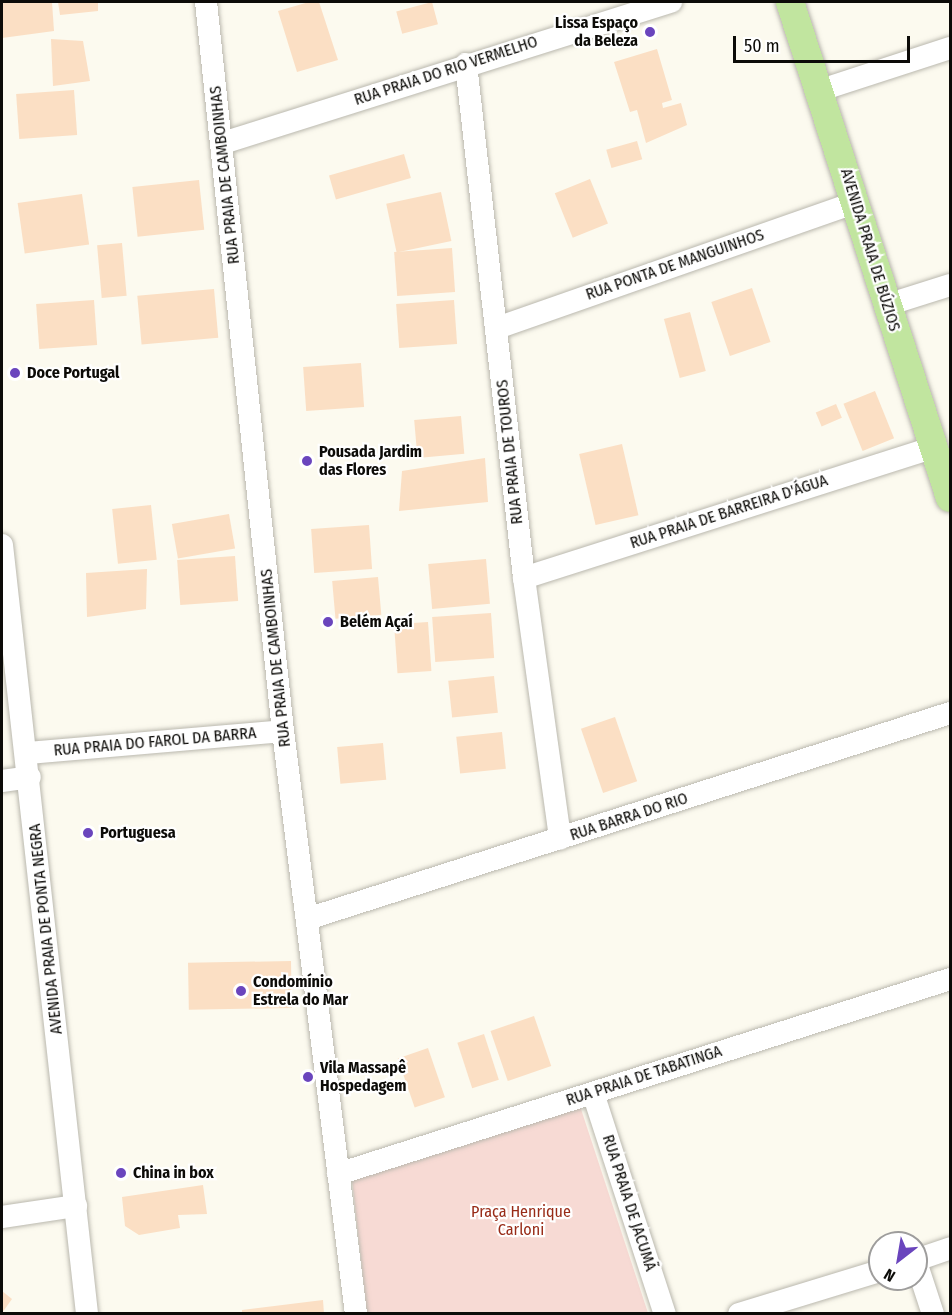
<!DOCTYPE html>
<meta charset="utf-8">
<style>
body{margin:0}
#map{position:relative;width:952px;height:1315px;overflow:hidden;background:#fcfaef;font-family:"Fira Sans Condensed",sans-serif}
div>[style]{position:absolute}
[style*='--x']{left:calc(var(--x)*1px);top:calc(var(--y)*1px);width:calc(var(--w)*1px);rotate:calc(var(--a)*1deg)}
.green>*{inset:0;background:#f7dad4}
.building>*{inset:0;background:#fbdfc4;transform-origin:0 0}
.roads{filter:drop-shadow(0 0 2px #bab8ae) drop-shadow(0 0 2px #bab8ae)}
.minor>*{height:22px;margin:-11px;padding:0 11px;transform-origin:11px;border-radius:11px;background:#fff}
.major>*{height:28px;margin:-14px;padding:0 14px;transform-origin:14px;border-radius:14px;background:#c1e59f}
.dots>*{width:16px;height:16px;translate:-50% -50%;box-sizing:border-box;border:3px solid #fff;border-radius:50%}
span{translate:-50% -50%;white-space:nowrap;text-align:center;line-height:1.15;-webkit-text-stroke:4.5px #fff;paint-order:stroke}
.poi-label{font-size:16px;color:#0c0b08;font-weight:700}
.right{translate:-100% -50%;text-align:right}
.left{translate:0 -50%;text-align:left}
.street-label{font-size:16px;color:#0c0b08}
.park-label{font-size:16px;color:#982b17}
.frame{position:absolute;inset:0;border:3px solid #0c0b08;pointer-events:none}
.north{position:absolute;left:868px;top:1231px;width:60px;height:60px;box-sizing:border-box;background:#fff;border:2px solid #9e9d9c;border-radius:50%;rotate:211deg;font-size:16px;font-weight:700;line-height:24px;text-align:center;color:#0c0b08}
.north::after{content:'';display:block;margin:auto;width:21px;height:27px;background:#6a45bd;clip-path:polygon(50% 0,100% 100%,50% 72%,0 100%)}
.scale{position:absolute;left:733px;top:36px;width:177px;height:27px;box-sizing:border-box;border:3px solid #0c0b08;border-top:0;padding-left:8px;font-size:18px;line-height:21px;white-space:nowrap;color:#0c0b08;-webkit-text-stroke:4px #fff;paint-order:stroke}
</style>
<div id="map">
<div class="green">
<i style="clip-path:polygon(580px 1106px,648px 1313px,367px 1313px,352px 1180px)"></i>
</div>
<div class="building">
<i style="clip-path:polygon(2px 2px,52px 2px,54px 31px,2px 38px)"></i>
<i style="clip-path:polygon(58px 2px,98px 2px,98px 11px,60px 15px)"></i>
<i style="clip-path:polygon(309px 2px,319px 2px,338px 60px,297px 72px,278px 11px)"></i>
<i style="left:432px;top:2px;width:23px;height:37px;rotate:75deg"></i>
<i style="clip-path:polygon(51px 39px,83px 41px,90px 81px,53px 86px)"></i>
<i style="clip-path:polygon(657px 49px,672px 100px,662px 103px,663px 108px,681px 103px,687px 125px,646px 143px,637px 110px,630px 112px,614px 62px)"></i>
<i style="left:74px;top:90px;width:45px;height:58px;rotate:86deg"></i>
<i style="left:637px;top:141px;width:19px;height:32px;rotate:74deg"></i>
<i style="left:404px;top:154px;width:25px;height:78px;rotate:74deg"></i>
<i style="left:590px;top:179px;width:48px;height:38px;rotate:68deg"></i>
<i style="left:199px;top:180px;width:50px;height:67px;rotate:84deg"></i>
<i style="left:441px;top:192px;width:50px;height:56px;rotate:78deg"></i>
<i style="left:82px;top:194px;width:51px;height:65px;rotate:82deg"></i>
<i style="left:122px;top:243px;width:53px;height:25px;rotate:85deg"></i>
<i style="left:452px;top:248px;width:44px;height:58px;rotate:86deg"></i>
<i style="left:752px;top:288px;width:57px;height:43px;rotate:71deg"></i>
<i style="left:214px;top:289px;width:49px;height:77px;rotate:85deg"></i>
<i style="left:94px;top:300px;width:45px;height:58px;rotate:86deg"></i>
<i style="left:454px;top:300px;width:44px;height:58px;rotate:86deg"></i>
<i style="left:690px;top:312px;width:61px;height:27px;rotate:75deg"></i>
<i style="left:361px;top:363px;width:44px;height:58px;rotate:86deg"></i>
<i style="left:875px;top:391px;width:51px;height:34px;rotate:68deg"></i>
<i style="left:836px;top:404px;width:15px;height:22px;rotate:67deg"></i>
<i style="left:461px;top:416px;width:38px;height:47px;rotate:85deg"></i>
<i style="left:622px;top:444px;width:73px;height:44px;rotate:77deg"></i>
<i style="clip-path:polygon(485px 458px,488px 502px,399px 511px,402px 471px)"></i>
<i style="left:151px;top:505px;width:55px;height:39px;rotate:84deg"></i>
<i style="left:229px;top:514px;width:35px;height:58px;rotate:80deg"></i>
<i style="left:369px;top:525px;width:44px;height:58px;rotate:86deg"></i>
<i style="left:235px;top:556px;width:45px;height:58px;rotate:86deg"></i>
<i style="left:486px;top:559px;width:45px;height:58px;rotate:85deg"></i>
<i style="clip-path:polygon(147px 569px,146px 609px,87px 617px,86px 573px)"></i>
<i style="left:378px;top:577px;width:38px;height:46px;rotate:85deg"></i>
<i style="left:491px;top:613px;width:45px;height:59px;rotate:86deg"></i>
<i style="left:428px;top:622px;width:49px;height:34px;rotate:86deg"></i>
<i style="left:494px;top:676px;width:37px;height:46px;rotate:84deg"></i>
<i style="left:615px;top:717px;width:68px;height:36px;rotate:71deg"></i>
<i style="left:502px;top:732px;width:37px;height:46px;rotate:84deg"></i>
<i style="left:383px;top:743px;width:37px;height:46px;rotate:85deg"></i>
<i style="left:291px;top:961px;width:47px;height:103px;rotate:89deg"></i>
<i style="left:534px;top:1016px;width:53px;height:46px;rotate:71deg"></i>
<i style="left:484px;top:1034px;width:48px;height:28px;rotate:72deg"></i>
<i style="left:428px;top:1048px;width:52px;height:32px;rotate:71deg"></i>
<i style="clip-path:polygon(203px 1185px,207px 1214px,178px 1215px,180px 1228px,139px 1235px,125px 1226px,122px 1197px)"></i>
<i style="clip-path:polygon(2px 1291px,12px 1299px,2px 1313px)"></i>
<i style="clip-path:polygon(323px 1300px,324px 1314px,242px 1314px,242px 1310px)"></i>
</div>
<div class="roads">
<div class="minor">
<i style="--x:206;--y:2;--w:733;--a:83.97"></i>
<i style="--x:283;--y:731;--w:588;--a:82.86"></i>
<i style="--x:466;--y:64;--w:517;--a:83.56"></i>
<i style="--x:524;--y:578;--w:263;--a:82.1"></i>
<i style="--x:821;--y:90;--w:136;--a:-18"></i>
<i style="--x:223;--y:143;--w:470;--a:-17.5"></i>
<i style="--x:887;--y:305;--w:66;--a:-17.6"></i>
<i style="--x:497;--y:328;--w:378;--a:-19.3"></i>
<i style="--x:2;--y:545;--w:774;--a:83.69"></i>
<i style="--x:524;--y:578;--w:430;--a:-17.7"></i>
<i style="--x:28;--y:753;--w:256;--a:-4.9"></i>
<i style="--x:2;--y:781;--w:28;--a:-8"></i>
<i style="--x:307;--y:919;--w:675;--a:-17.76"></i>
<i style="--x:593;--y:1093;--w:232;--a:72"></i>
<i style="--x:338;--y:1174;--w:642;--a:-17.67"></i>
<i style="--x:2;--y:1217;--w:75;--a:-8.5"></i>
<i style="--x:916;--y:1260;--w:36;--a:-19"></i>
<i style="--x:916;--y:1262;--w:55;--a:71.9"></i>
<i style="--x:739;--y:1314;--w:147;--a:-17"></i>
</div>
<div class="major">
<i style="--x:790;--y:2;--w:521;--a:72.12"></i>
</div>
</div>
<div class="dots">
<i style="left:650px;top:32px;background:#6a45bd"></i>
<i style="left:15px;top:373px;background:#6a45bd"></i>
<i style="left:307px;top:461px;background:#6a45bd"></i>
<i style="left:328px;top:622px;background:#6a45bd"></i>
<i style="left:88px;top:833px;background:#6a45bd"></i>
<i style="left:241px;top:991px;background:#6a45bd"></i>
<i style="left:308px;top:1077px;background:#6a45bd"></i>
<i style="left:121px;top:1173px;background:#6a45bd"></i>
</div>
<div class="poi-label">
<span class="right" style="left:638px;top:32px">Lissa Espaço<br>da Beleza</span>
<span class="left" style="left:27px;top:373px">Doce Portugal</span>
<span class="left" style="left:319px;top:461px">Pousada Jardim<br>das Flores</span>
<span class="left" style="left:340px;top:622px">Belém Açaí</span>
<span class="left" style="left:100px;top:833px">Portuguesa</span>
<span class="left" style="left:253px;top:991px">Condomínio<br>Estrela do Mar</span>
<span class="left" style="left:320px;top:1077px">Vila Massapê<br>Hospedagem</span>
<span class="left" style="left:133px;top:1173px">China in box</span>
</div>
<div class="street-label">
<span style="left:446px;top:71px;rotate:-18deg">RUA PRAIA DO RIO VERMELHO</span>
<span style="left:225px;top:175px;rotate:-96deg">RUA PRAIA DE CAMBOINHAS</span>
<span style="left:870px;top:250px;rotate:73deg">AVENIDA PRAIA DE BÚZIOS</span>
<span style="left:675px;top:265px;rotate:-19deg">RUA PONTA DE MANGUINHOS</span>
<span style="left:510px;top:452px;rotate:-96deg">RUA PRAIA DE TOUROS</span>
<span style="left:729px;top:512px;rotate:-18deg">RUA PRAIA DE BARREIRA D'ÁGUA</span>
<span style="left:276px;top:658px;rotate:-96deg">RUA PRAIA DE CAMBOINHAS</span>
<span style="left:155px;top:742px;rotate:-5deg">RUA PRAIA DO FAROL DA BARRA</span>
<span style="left:629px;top:817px;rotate:-18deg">RUA BARRA DO RIO</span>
<span style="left:46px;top:929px;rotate:-96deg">AVENIDA PRAIA DE PONTA NEGRA</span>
<span style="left:644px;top:1076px;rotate:-18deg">RUA PRAIA DE TABATINGA</span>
<span style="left:629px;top:1203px;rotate:72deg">RUA PRAIA DE JACUMÃ</span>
</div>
<div class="park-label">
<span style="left:521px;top:1221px">Praça Henrique<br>Carloni</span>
</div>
<div class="frame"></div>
<div class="north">N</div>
<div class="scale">50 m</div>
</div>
